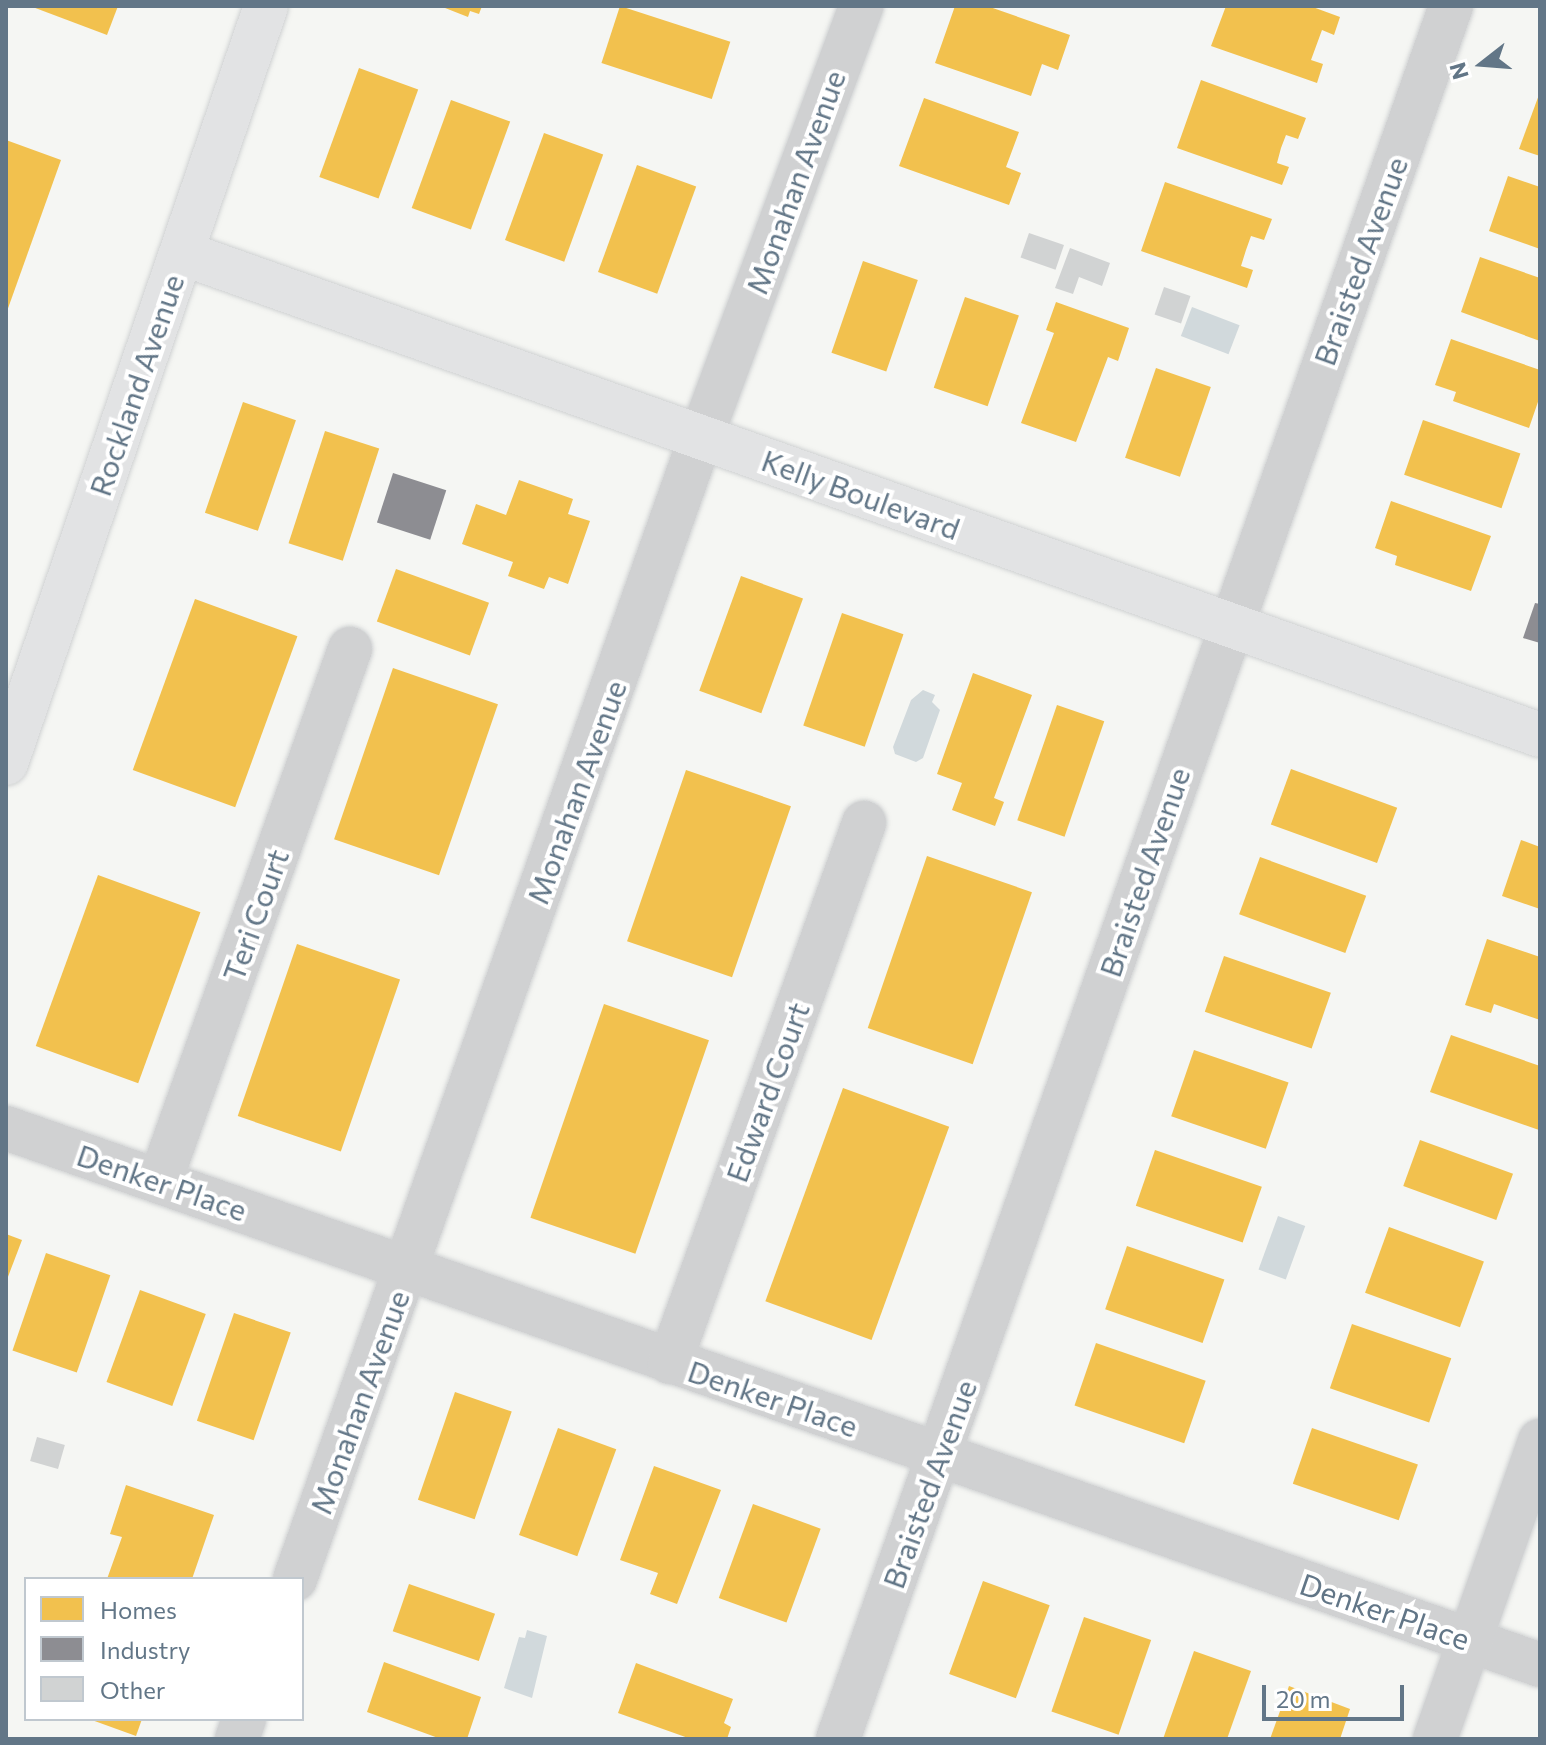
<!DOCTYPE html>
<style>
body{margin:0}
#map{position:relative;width:1546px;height:1745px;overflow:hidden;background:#f5f6f3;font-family:Commissioner,sans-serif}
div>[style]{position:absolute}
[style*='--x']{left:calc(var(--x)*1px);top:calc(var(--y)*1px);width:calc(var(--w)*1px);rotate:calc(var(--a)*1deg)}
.water>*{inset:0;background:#d1d9dc;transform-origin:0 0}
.homes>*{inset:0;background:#f2c14e;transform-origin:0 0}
.industry>*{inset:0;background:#8d8d92;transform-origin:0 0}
.building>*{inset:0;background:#d1d3d3;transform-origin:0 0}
.roads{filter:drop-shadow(0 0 2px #d0d2d3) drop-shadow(0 0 2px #d0d2d3)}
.street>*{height:44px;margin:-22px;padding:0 22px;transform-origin:22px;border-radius:22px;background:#d0d1d2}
.secondary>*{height:44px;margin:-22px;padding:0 22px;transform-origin:22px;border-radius:22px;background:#e2e3e4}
span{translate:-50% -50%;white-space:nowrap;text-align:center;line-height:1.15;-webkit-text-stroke:8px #fff;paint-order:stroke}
.street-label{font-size:30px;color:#627687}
.frame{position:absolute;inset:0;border:8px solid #627687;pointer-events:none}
.legend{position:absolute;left:24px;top:1577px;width:280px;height:144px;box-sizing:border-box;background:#fff;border:2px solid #c0c8cf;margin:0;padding:10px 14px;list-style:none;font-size:24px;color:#627687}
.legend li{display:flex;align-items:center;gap:16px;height:40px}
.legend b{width:40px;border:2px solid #c0c8cf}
.north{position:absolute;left:1442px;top:24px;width:80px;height:80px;-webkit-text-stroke:6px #fff;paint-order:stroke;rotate:253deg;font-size:22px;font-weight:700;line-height:32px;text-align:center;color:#627687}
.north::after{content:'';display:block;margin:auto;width:28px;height:36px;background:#627687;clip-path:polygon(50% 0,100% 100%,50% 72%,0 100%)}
.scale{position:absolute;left:1262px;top:1685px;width:142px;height:36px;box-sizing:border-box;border:4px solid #627687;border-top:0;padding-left:10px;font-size:24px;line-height:28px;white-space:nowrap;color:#627687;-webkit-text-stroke:6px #fff;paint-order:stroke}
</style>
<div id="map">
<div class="water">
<i style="left:1192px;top:307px;width:51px;height:31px;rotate:21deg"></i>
<i style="clip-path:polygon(923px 690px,935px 695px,932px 702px,940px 710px,923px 758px,916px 762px,895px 754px,893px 747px,911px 700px)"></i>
<i style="left:1278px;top:1216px;width:29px;height:57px;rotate:20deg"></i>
<i style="clip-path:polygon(527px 1630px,547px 1636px,532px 1698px,504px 1688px,519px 1637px,525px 1638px)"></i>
</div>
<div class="homes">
<i style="clip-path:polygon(30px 6px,118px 6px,107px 35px)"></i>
<i style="clip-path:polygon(440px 6px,482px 6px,479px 14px,470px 11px,468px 17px)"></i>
<i style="left:620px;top:6px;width:116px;height:60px;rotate:18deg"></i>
<i style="clip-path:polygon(955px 6px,987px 6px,1070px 35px,1058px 70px,1042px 64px,1031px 96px,935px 63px)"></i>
<i style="clip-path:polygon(1226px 6px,1310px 6px,1340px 17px,1334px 35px,1322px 30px,1311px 60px,1323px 64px,1317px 83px,1211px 46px)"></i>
<i style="left:359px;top:68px;width:63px;height:116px;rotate:20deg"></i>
<i style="clip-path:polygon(1201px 80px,1306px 118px,1298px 139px,1286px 135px,1281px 148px,1277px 163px,1289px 167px,1282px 185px,1177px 148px)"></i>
<i style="clip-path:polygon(1540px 92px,1540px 156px,1519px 149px)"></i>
<i style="clip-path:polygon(924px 98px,1019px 132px,1006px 167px,1021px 173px,1009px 205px,899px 166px)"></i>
<i style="left:451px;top:100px;width:63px;height:115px;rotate:20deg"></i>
<i style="left:544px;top:133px;width:63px;height:114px;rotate:20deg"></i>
<i style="clip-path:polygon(6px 140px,61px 160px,6px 314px)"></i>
<i style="left:637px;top:165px;width:63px;height:114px;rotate:20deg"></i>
<i style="clip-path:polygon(1508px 176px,1540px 187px,1540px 249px,1489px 231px)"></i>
<i style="clip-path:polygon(1165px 182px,1272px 219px,1264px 240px,1251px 236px,1246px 250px,1241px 266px,1253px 270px,1247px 288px,1141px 251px)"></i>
<i style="clip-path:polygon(1480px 257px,1540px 278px,1540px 341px,1461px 312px)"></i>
<i style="left:863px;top:261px;width:58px;height:97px;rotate:19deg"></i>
<i style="left:965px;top:297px;width:57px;height:96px;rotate:19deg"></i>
<i style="clip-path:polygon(1056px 302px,1129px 328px,1118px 361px,1108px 357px,1076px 442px,1021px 423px,1054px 333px,1046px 330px)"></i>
<i style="clip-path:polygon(1451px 339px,1540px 370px,1540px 396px,1529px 428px,1453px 401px,1456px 392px,1435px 385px)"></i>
<i style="left:1156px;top:368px;width:58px;height:95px;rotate:19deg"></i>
<i style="left:243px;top:402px;width:56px;height:117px;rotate:19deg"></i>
<i style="left:1423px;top:420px;width:103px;height:58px;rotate:19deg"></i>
<i style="left:325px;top:431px;width:57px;height:118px;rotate:18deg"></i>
<i style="clip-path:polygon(519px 480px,573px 499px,568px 514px,590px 521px,568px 584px,549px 577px,544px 589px,508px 576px,513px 562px,462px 544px,476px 504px,506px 515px)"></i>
<i style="clip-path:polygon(1391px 501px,1491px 536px,1471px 591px,1395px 565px,1397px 556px,1375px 548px)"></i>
<i style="left:396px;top:569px;width:99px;height:56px;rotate:20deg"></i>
<i style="left:741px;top:576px;width:66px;height:122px;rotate:20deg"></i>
<i style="left:195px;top:599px;width:109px;height:182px;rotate:20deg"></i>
<i style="left:842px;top:613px;width:65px;height:119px;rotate:19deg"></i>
<i style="left:393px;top:668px;width:111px;height:181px;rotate:19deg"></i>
<i style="clip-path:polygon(973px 673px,1032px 695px,994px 798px,1004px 802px,995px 826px,952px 810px,962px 783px,937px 774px)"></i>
<i style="left:1057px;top:705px;width:50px;height:122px;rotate:19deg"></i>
<i style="left:1291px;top:769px;width:113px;height:59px;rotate:20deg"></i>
<i style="left:686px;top:770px;width:111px;height:181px;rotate:19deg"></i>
<i style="clip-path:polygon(1521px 840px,1540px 847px,1540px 909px,1502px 896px)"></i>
<i style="left:927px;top:856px;width:111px;height:182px;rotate:19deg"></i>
<i style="left:1260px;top:857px;width:113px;height:61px;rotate:20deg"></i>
<i style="left:98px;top:875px;width:109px;height:182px;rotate:20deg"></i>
<i style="clip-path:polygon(1487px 939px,1540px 957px,1540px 1020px,1494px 1004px,1491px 1013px,1465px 1005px)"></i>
<i style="left:297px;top:944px;width:109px;height:182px;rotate:19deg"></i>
<i style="left:1224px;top:956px;width:113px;height:59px;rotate:19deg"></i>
<i style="left:604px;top:1004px;width:111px;height:226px;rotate:19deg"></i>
<i style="clip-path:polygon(1451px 1035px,1540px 1066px,1539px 1130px,1430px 1092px)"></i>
<i style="left:1194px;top:1050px;width:100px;height:70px;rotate:19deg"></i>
<i style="left:843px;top:1088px;width:113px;height:227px;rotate:20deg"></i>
<i style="left:1420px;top:1140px;width:99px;height:49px;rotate:20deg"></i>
<i style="left:1155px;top:1150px;width:113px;height:59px;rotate:19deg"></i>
<i style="left:1389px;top:1227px;width:101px;height:70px;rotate:20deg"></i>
<i style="clip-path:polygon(6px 1234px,22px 1240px,6px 1282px)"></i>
<i style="left:1127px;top:1246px;width:103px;height:67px;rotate:19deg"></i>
<i style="left:46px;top:1253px;width:68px;height:103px;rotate:19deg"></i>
<i style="left:140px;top:1290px;width:70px;height:98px;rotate:20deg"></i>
<i style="left:234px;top:1313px;width:60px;height:114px;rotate:19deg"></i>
<i style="left:1352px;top:1324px;width:105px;height:68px;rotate:19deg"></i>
<i style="left:1096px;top:1343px;width:116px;height:66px;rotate:19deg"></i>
<i style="left:455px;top:1392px;width:60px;height:114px;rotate:19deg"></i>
<i style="left:558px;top:1428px;width:62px;height:114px;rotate:20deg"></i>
<i style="left:1312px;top:1428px;width:112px;height:59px;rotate:19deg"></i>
<i style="clip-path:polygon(654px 1466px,721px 1490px,677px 1604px,650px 1594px,658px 1573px,620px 1560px)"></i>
<i style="clip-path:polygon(126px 1485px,214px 1515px,192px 1579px,107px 1579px,122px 1537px,110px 1534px)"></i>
<i style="left:753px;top:1504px;width:72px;height:100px;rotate:20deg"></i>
<i style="left:983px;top:1581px;width:71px;height:99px;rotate:20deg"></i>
<i style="left:409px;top:1584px;width:91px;height:50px;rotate:19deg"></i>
<i style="left:1084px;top:1617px;width:71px;height:100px;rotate:19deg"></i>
<i style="clip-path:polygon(1194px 1651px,1251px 1671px,1227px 1739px,1163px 1739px)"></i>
<i style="clip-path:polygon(384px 1662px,481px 1697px,467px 1739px,441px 1739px,367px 1712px)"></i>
<i style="clip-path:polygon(636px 1663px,733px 1699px,724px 1723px,731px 1727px,727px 1739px,691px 1739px,618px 1713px)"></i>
<i style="clip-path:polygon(1289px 1686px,1350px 1709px,1340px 1739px,1270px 1739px)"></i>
<i style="clip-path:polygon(89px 1719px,142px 1719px,136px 1736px)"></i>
</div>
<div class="industry">
<i style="left:393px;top:473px;width:56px;height:52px;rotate:18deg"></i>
<i style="clip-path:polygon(1535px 603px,1540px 604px,1540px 643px,1523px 638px)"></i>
</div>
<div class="building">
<i style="left:1029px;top:233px;width:37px;height:26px;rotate:19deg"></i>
<i style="clip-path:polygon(1070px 248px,1110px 263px,1102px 286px,1079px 277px,1073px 294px,1055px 288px)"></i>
<i style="left:1164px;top:287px;width:28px;height:29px;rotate:19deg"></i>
<i style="left:37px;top:1437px;width:29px;height:25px;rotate:16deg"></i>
</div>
<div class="roads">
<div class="street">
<i style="--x:6;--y:1128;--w:1625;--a:19.29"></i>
<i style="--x:160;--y:1181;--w:565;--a:-70.35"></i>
<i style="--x:670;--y:1362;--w:573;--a:-70.2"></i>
<i style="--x:295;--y:1579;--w:1212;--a:-70.43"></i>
<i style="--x:701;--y:437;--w:460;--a:-69.6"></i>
<i style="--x:237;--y:1739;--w:21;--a:-71"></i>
<i style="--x:838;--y:1739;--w:1838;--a:-70.52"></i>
<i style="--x:1435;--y:1739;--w:316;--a:-70.6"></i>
</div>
<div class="secondary">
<i style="--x:182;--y:253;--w:1441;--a:19.54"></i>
<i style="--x:6;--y:763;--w:800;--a:-71.04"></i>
</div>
</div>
<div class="street-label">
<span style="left:795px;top:182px;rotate:-70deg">Monahan Avenue</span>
<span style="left:1360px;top:261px;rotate:-70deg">Braisted Avenue</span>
<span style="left:136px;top:385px;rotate:-71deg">Rockland Avenue</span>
<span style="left:861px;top:494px;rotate:20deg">Kelly Boulevard</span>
<span style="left:576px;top:792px;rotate:-70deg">Monahan Avenue</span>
<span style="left:1144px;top:872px;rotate:-71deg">Braisted Avenue</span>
<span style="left:255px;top:915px;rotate:-70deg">Teri Court</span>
<span style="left:767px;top:1092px;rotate:-70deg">Edward Court</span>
<span style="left:162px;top:1182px;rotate:19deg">Denker Place</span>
<span style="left:773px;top:1398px;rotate:19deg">Denker Place</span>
<span style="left:359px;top:1402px;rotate:-70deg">Monahan Avenue</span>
<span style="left:929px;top:1484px;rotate:-70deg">Braisted Avenue</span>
<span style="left:1385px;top:1611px;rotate:19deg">Denker Place</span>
</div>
<div class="frame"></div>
<ul class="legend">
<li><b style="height:22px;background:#f2c14e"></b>Homes</li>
<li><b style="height:22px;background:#8d8d92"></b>Industry</li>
<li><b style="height:22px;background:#d1d3d3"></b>Other</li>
</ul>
<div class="north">N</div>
<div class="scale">20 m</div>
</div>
